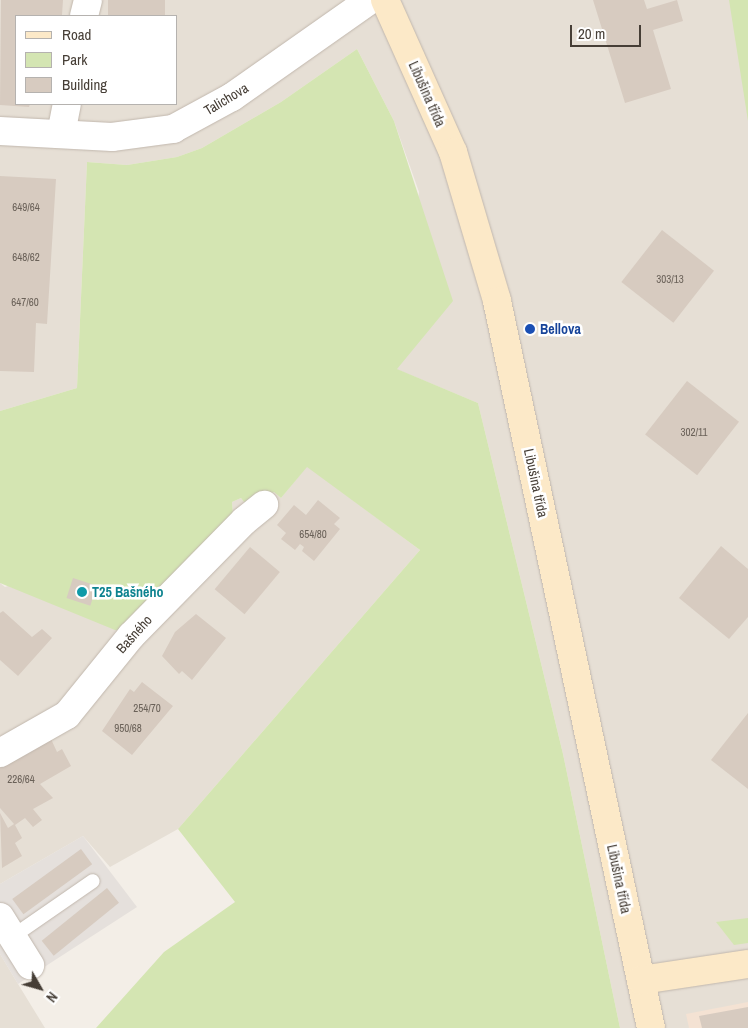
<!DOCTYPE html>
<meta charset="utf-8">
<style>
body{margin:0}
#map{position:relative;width:748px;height:1028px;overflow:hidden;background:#f3eee7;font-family:"Archivo Narrow",sans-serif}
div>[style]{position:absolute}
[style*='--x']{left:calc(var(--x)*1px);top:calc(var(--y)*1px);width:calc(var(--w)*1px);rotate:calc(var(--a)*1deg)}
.residential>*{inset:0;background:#e6dfd5}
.commercial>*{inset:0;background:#f4e2d3}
.industrial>*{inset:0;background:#e5e0dc}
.green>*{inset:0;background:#d4e5b2}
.building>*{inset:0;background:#d7cbc0;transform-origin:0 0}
.roads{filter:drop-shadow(0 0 1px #c1b7ad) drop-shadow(0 0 1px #c1b7ad)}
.lane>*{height:14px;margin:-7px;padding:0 7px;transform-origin:7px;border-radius:7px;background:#fff}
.street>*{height:28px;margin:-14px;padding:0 14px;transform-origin:14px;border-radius:14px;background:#fff}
.secondary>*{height:28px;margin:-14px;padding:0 14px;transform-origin:14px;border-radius:14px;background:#fce9c8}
.dots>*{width:14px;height:14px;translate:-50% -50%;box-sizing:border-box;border:2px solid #fff;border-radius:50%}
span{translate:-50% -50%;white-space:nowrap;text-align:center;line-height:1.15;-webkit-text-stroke:5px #fff;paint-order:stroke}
.number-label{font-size:11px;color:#6a6158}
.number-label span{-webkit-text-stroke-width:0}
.street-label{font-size:14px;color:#463e36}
.transit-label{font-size:14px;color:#164399;font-weight:700}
.left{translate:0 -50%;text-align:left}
.culture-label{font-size:14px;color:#0d838f;font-weight:700}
.legend{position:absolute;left:15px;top:15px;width:162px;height:90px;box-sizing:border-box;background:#fff;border:1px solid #b5b2af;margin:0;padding:6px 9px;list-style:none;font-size:15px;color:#463e36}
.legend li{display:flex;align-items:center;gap:10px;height:25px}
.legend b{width:25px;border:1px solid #b5b2af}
.north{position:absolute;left:15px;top:963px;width:50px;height:50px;-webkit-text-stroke:4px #fff;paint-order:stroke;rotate:128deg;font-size:14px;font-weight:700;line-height:20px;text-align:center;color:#463e36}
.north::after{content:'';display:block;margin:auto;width:18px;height:22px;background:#463e36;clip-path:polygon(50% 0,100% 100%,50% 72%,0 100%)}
.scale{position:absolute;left:570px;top:25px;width:71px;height:22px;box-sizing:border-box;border:2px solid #463e36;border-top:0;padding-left:6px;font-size:15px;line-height:18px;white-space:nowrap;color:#463e36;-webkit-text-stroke:4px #fff;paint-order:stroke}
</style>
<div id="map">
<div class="residential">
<i style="clip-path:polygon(evenodd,0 0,748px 0,748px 1028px,620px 1028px,563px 754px,478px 403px,396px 369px,419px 192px,394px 121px,357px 49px,281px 102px,202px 148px,177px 157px,127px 165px,87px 162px,77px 388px,0 411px,0 0,16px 16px,176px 16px,176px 104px,16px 104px,16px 16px)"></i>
<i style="clip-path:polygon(307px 466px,420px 550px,178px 829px,110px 867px,83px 836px,0 884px,0 583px,5px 587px,233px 515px,232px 502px,241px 498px,247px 506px,274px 492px,281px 498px)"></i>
<i style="clip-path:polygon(0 954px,18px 984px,45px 1028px,0 1028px)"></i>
</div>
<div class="commercial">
<i style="clip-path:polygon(748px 1002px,748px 1028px,689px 1028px,686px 1014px)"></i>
</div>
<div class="industrial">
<i style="clip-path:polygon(83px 836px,137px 907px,18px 984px,0 954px,0 884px)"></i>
</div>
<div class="green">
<i style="clip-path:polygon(729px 0,748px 0,748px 121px)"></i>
<i style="clip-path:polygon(357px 49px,394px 121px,453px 301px,397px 369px,478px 403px,563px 754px,620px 1028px,96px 1028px,164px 952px,235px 902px,178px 829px,420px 550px,307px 467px,281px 498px,274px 492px,247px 506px,241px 498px,232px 502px,233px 515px,123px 631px,115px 630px,0 583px,0 411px,77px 388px,87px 162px,127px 165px,177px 157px,202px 148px,281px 102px)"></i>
<i style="clip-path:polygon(748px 918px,748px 943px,734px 945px,716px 922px)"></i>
</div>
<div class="building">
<i style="clip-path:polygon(1px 0,63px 0,62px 15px,16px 16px,16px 104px,30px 104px,29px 107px,0 105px)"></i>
<i style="left:108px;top:0;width:57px;height:16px"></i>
<i style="clip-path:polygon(593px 0,644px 0,647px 9px,677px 0,683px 21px,653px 30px,671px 89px,625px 103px)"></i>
<i style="clip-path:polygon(0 176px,56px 179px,47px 324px,36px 323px,34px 372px,0 371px)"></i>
<i style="left:662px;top:230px;width:66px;height:66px;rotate:38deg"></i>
<i style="left:687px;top:381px;width:66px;height:68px;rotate:38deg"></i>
<i style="clip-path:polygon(318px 500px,340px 518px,334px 524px,340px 529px,314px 561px,302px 551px,304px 547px,300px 544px,295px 550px,281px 539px,286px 533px,277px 525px,294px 505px,306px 515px)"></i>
<i style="clip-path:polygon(721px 546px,748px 569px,748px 617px,729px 639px,679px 598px)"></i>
<i style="left:250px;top:547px;width:39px;height:55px;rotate:40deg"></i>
<i style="left:73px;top:578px;width:25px;height:21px;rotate:18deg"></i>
<i style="clip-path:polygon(3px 611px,32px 637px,42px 629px,52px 638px,18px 676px,0 660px,0 613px)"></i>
<i style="clip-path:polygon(196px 614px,226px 638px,192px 680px,182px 671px,179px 674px,162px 656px,175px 632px)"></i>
<i style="clip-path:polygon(142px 682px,173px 706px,132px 755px,102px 731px,130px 689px,134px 692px)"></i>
<i style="clip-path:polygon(748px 713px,748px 789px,711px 760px)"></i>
<i style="clip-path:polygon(51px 739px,57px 752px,62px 749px,71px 766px,40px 784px,53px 798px,33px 809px,42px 820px,33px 827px,25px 818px,15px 825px,22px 838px,15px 843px,22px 856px,2px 868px,0 813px,8px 828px,14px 824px,0 808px,0 768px)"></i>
<i style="left:81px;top:849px;width:19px;height:85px;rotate:54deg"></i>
<i style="left:107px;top:888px;width:19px;height:84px;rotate:51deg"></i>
<i style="clip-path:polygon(748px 1007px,748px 1028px,702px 1028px,699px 1016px)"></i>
</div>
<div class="roads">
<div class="lane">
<i style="--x:12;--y:937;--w:98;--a:-34.7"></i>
</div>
<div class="street">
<i style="--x:84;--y:16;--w:16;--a:-76"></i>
<i style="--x:0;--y:131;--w:112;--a:3.1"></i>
<i style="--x:112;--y:137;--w:62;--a:-7.5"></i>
<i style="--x:173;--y:129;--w:67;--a:-28.5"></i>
<i style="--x:232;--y:97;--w:169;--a:-35.1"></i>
<i style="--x:61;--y:134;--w:31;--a:-79"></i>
<i style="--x:0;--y:753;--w:77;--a:-29.6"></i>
<i style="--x:67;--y:715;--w:102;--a:-51"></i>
<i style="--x:131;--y:636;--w:161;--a:-45.5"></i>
<i style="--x:244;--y:521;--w:26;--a:-39"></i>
<i style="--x:0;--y:917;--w:57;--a:58"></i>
</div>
<div class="secondary">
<i style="--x:385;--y:0;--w:167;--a:65.9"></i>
<i style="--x:453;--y:152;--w:155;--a:73.5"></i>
<i style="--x:497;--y:301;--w:743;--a:78.04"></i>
<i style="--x:641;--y:980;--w:108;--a:-8.5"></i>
</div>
</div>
<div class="dots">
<i style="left:530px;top:329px;background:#1a4fb4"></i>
<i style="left:82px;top:592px;background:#0f9aa8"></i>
</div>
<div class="number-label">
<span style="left:26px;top:207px">649/64</span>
<span style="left:26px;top:257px">648/62</span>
<span style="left:670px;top:279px">303/13</span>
<span style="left:25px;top:302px">647/60</span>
<span style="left:694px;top:432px">302/11</span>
<span style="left:313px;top:534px">654/80</span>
<span style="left:147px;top:708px">254/70</span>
<span style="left:128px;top:728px">950/68</span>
<span style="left:21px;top:779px">226/64</span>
</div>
<div class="street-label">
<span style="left:427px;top:94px;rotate:66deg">Libušina třída</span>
<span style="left:226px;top:99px;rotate:-31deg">Talichova</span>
<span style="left:536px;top:483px;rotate:78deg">Libušina třída</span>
<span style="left:134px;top:634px;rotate:-48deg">Bašného</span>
<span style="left:619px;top:879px;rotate:78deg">Libušina třída</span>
</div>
<div class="transit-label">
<span class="left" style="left:540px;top:329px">Bellova</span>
</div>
<div class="culture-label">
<span class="left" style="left:92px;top:592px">T25 Bašného</span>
</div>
<ul class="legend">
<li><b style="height:6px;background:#fce9c8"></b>Road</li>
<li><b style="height:14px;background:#d4e5b2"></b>Park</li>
<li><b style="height:14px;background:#d7cbc0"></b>Building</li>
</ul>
<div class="north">N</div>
<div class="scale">20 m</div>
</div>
